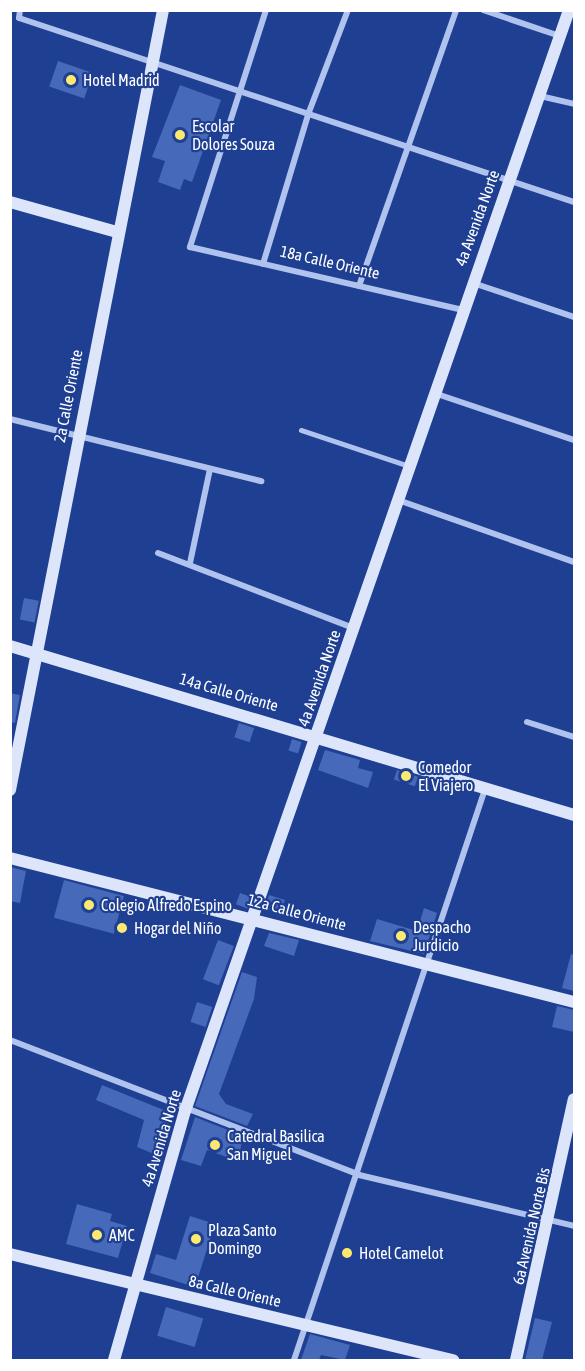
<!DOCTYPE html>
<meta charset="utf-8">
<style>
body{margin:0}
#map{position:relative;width:585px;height:1371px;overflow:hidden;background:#1e3f92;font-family:"Asap Condensed",sans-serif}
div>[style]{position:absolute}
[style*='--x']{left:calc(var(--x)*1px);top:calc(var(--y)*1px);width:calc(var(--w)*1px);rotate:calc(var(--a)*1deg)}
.building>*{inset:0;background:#4769b9;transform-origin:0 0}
.lane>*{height:4.5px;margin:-2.25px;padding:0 2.25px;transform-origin:2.25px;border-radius:2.25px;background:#b0c2ee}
.street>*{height:6px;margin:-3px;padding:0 3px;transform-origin:3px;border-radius:3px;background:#b0c2ee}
.secondary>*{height:12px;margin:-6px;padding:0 6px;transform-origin:6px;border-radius:6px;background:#dce5fa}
.dots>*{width:16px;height:16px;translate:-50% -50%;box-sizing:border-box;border:3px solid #1e3f92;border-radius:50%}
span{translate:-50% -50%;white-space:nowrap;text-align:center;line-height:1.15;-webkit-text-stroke:4.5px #1e3f92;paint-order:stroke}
.poi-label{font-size:16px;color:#fff}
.left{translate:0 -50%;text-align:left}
.street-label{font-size:16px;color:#fff}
.frame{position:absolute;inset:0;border:12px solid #fff;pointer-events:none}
</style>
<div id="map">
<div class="building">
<i style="left:58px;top:61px;width:37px;height:27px;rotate:19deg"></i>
<i style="clip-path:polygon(180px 85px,221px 100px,192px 182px,184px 179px,180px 190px,158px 182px,165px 161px,152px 157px)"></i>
<i style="left:24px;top:598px;width:15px;height:22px;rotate:11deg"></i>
<i style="clip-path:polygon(10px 693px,20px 695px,15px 723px,10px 722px)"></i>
<i style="left:239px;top:723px;width:16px;height:15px;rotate:18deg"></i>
<i style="left:292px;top:739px;width:10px;height:12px;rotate:17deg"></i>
<i style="clip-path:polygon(325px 750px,360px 760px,358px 768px,373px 772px,368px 788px,318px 770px)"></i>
<i style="left:397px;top:770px;width:22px;height:10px;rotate:18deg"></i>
<i style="clip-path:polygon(10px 867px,26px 871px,20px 903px,10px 901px)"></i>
<i style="left:64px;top:880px;width:62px;height:39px;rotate:15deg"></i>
<i style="left:240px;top:893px;width:12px;height:12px;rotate:20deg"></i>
<i style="clip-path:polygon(269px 895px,285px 900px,280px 916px,265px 908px)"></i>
<i style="clip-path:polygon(424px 908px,437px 913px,424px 954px,370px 941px,377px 919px,417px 931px)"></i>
<i style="clip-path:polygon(269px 933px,299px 940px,294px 956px,264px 946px)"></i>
<i style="left:218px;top:940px;width:17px;height:42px;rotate:21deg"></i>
<i style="clip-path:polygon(571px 954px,574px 955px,574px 991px,562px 988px)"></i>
<i style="clip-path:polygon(242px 972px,257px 977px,254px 999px,219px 1094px,226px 1104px,253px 1114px,247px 1126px,195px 1106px)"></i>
<i style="left:197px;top:1002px;width:16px;height:21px;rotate:18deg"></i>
<i style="clip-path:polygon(557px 1006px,574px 1010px,574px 1032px,552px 1027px)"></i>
<i style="clip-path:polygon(102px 1085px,171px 1113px,159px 1156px,137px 1147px,144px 1120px,96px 1100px)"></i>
<i style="clip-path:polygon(195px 1117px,243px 1136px,238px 1161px,207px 1150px,201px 1166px,181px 1160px)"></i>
<i style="clip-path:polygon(77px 1204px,112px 1214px,110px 1221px,127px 1226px,118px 1258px,66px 1244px)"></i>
<i style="clip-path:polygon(190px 1216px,215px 1224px,195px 1287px,150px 1273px,156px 1254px,176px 1260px)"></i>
<i style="left:166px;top:1307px;width:39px;height:30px;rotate:17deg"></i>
<i style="clip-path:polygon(535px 1318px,552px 1322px,542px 1360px,525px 1360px)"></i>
<i style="clip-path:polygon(310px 1334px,350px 1345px,345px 1360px,321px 1355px,319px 1360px,301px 1360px)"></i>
</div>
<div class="lane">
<i style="--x:301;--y:430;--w:114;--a:18.4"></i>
</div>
<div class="street">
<i style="--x:20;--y:10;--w:8;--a:97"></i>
<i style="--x:19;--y:18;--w:585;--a:18.34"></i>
<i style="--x:266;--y:10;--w:249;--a:107.8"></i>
<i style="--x:190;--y:247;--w:279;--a:13"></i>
<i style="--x:483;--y:10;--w:81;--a:18.7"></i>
<i style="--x:540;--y:96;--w:35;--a:13"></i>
<i style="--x:263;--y:264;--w:159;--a:-73.2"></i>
<i style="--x:309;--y:112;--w:109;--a:-69.1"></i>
<i style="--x:473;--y:283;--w:107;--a:18.6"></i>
<i style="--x:359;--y:286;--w:293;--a:-70.6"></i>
<i style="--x:434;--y:393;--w:148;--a:18.6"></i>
<i style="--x:10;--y:419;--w:259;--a:13.9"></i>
<i style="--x:398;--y:500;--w:187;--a:19.4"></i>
<i style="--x:158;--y:553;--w:209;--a:21"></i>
<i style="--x:190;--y:563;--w:96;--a:-78"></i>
<i style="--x:527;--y:722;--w:49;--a:17.7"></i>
<i style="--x:10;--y:1040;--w:374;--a:21.1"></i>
<i style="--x:359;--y:1175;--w:221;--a:13.3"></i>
<i style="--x:294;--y:1360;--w:602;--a:-71.5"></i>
</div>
<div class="secondary">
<i style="--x:10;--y:202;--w:111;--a:15.7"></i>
<i style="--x:10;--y:646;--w:589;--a:16.68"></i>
<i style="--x:10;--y:790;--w:795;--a:-78.9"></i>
<i style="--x:10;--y:858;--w:582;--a:14.32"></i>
<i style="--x:10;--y:1254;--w:456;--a:13.5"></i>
<i style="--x:114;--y:1360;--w:259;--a:-74.1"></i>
<i style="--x:185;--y:1111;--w:1166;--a:-70.77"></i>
<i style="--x:516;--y:1360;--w:267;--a:-77.5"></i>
</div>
<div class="dots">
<i style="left:71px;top:80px;background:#fce96f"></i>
<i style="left:180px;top:135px;background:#fce96f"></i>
<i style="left:406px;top:776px;background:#fce96f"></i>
<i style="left:89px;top:905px;background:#fce96f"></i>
<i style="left:122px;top:928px;background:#fce96f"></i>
<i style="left:401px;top:936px;background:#fce96f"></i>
<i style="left:215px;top:1145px;background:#fce96f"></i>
<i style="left:97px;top:1235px;background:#fce96f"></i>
<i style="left:196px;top:1239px;background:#fce96f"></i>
<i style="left:347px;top:1253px;background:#fce96f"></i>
</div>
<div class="poi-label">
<span class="left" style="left:83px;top:80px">Hotel Madrid</span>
<span class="left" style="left:192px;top:135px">Escolar<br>Dolores Souza</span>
<span class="left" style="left:418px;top:776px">Comedor<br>El Viajero</span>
<span class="left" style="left:101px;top:905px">Colegio Alfredo Espino</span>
<span class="left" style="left:413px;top:936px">Despacho<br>Jurdicio</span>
<span class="left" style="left:134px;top:928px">Hogar del Niño</span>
<span class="left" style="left:227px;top:1145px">Catedral Basilica<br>San Miguel</span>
<span class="left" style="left:208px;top:1239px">Plaza Santo<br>Domingo</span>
<span class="left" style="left:109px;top:1235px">AMC</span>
<span class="left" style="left:359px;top:1253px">Hotel Camelot</span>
</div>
<div class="street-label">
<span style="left:477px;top:218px;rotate:-70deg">4a Avenida Norte</span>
<span style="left:330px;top:262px;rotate:13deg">18a Calle Oriente</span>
<span style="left:68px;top:396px;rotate:-79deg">2a Calle Oriente</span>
<span style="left:319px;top:678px;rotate:-71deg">4a Avenida Norte</span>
<span style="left:229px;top:692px;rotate:16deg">14a Calle Oriente</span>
<span style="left:297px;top:912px;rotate:15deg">12a Calle Oriente</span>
<span style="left:161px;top:1138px;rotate:-73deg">4a Avenida Norte</span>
<span style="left:531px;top:1226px;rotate:-77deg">6a Avenida Norte Bis</span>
<span style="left:235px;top:1291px;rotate:13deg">8a Calle Oriente</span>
</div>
<div class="frame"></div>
</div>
